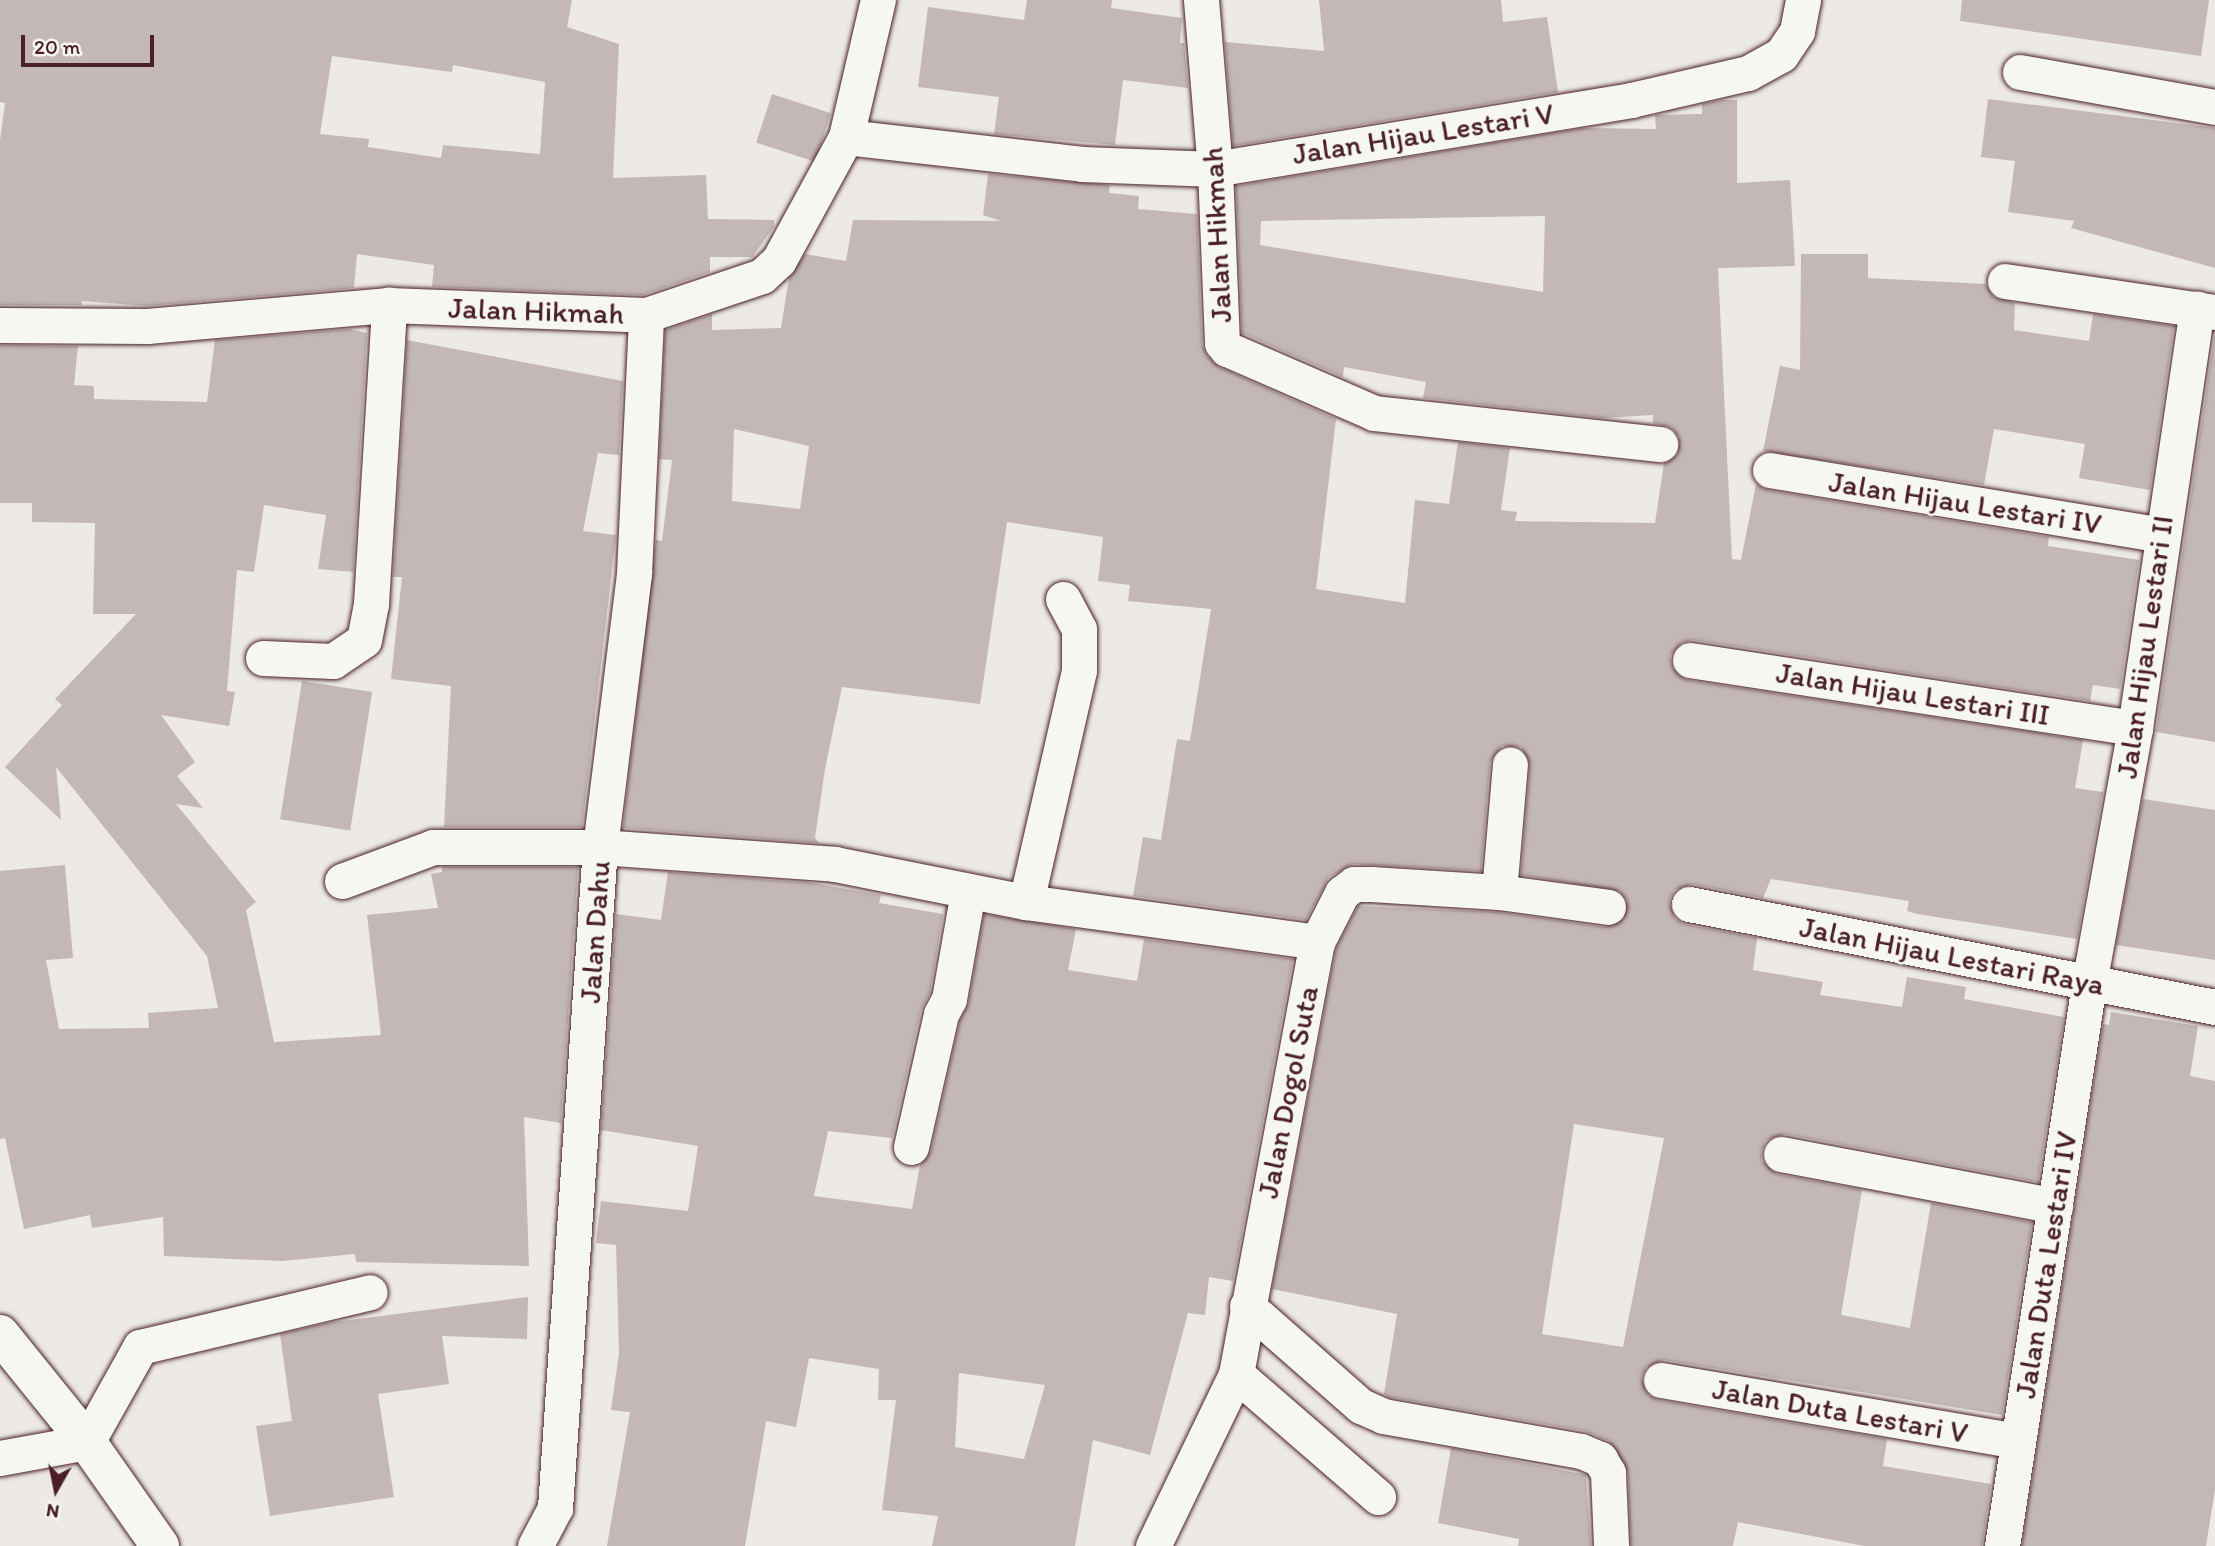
<!DOCTYPE html>
<style>
body{margin:0}
#map{position:relative;width:2215px;height:1546px;overflow:hidden;background:#ece9e6;font-family:Itim,sans-serif}
div>[style]{position:absolute}
[style*='--x']{left:calc(var(--x)*1px);top:calc(var(--y)*1px);width:calc(var(--w)*1px);rotate:calc(var(--a)*1deg)}
.building>*{inset:0;background:#c4b7b7;transform-origin:0 0}
.roads{filter:drop-shadow(0 0 2px #4a1f2b) drop-shadow(0 0 2px #4a1f2b)}
.minor>*{height:35px;margin:-17.5px;padding:0 17.5px;transform-origin:17.5px;border-radius:17.5px;background:#f6f6f2}
.tertiary>*{height:38px;margin:-19px;padding:0 19px;transform-origin:19px;border-radius:19px;background:#f6f6f2}
span{translate:-50% -50%;white-space:nowrap;text-align:center;line-height:1.15;-webkit-text-stroke:5px #f6f6f2;paint-order:stroke}
.street-label{font-size:30px;color:#4a1f2b}
.north{position:absolute;left:21px;top:1455px;width:70px;height:70px;-webkit-text-stroke:5px #f6f6f2;paint-order:stroke;rotate:189deg;font-size:19px;font-weight:700;line-height:28px;text-align:center;color:#4a1f2b}
.north::after{content:'';display:block;margin:auto;width:24px;height:32px;background:#4a1f2b;clip-path:polygon(50% 0,100% 100%,50% 72%,0 100%)}
.scale{position:absolute;left:21px;top:35px;width:133px;height:32px;box-sizing:border-box;border:4px solid #4a1f2b;border-top:0;padding-left:9px;font-size:21px;line-height:24px;white-space:nowrap;color:#4a1f2b;-webkit-text-stroke:5px #f6f6f2;paint-order:stroke}
</style>
<div id="map">
<div class="building">
<i style="clip-path:polygon(evenodd,0 0,572px 0,567px 27px,619px 44px,613px 178px,706px 175px,708px 219px,774px 220px,774px 227px,752px 257px,710px 257px,710px 272px,643px 295px,432px 287px,434px 265px,357px 254px,354px 288px,146px 306px,82px 301px,82px 305px,0 305px,0 140px,5px 103px,0 102px,0 0,332px 56px,452px 72px,453px 65px,545px 82px,540px 154px,443px 145px,441px 158px,368px 147px,369px 139px,320px 134px,332px 56px)"></i>
<i style="clip-path:polygon(1027px 0,1112px 0,1111px 8px,1182px 18px,1180px 43px,1184px 43px,1188px 88px,1123px 80px,1115px 145px,994px 134px,999px 97px,918px 87px,928px 7px,1024px 20px)"></i>
<i style="clip-path:polygon(1319px 0,1501px 0,1503px 22px,1547px 17px,1558px 92px,1233px 146px,1225px 42px,1324px 51px)"></i>
<i style="clip-path:polygon(1962px 0,2209px 0,2201px 56px,1960px 21px)"></i>
<i style="left:772px;top:94px;width:62px;height:51px;rotate:18deg"></i>
<i style="clip-path:polygon(1988px 99px,2215px 128px,2215px 268px,2071px 228px,2074px 221px,2008px 212px,2015px 161px,1981px 157px)"></i>
<i style="clip-path:polygon(evenodd,1722px 100px,1737px 100px,1737px 183px,1790px 180px,1795px 266px,1718px 268px,1732px 559px,1741px 560px,1756px 484px,1767px 490px,2049px 537px,2048px 546px,2139px 560px,2120px 689px,2093px 685px,2090px 701px,1693px 640px,1682px 642px,1670px 656px,1672px 668px,1687px 680px,2083px 740px,2075px 788px,2103px 792px,2077px 939px,1917px 914px,1907px 911px,1909px 901px,1771px 879px,1763px 898px,1692px 884px,1674px 890px,1669px 901px,1675px 919px,1684px 924px,1757px 938px,1753px 970px,1823px 982px,1820px 995px,1902px 1007px,1907px 977px,1966px 987px,1964px 999px,2064px 1017px,2038px 1182px,1785px 1134px,1766px 1140px,1761px 1151px,1762px 1161px,1777px 1174px,1862px 1190px,1841px 1315px,1910px 1328px,1931px 1203px,2032px 1222px,2002px 1415px,1664px 1360px,1646px 1367px,1641px 1377px,1648px 1395px,1658px 1400px,1887px 1439px,1883px 1466px,1991px 1484px,1982px 1546px,1864px 1546px,1738px 1522px,1733px 1546px,1631px 1546px,1628px 1472px,1609px 1441px,1585px 1431px,1389px 1397px,1384px 1394px,1397px 1314px,1272px 1289px,1336px 949px,1358px 906px,1497px 912px,1605px 927px,1624px 919px,1627px 900px,1620px 891px,1521px 875px,1530px 766px,1521px 747px,1502px 746px,1490px 762px,1481px 871px,1353px 864px,1329px 877px,1306px 920px,1133px 896px,1143px 837px,1161px 840px,1177px 739px,1190px 741px,1211px 609px,1128px 601px,1130px 585px,1098px 581px,1103px 537px,1007px 522px,980px 704px,842px 687px,825px 769px,815px 838px,819px 843px,623px 828px,656px 540px,662px 541px,672px 460px,659px 459px,665px 330px,712px 314px,712px 330px,781px 328px,789px 278px,805px 254px,846px 261px,853px 220px,1001px 221px,983px 215px,988px 174px,1110px 185px,1109px 193px,1139px 196px,1138px 209px,1197px 214px,1202px 344px,1207px 356px,1219px 367px,1336px 419px,1316px 589px,1405px 603px,1415px 500px,1449px 504px,1458px 442px,1510px 448px,1501px 510px,1517px 512px,1515px 521px,1655px 523px,1664px 463px,1677px 455px,1679px 437px,1671px 427px,1653px 423px,1653px 415px,1603px 418px,1423px 398px,1426px 382px,1344px 367px,1343px 377px,1242px 333px,1236px 186px,1583px 128px,1656px 129px,1655px 115px,1702px 114px,1702px 104px,1722px 100px,1545px 216px,1543px 292px,1260px 245px,1261px 221px,1545px 216px,1722px 100px,734px 429px,809px 446px,800px 509px,732px 501px,734px 429px,1722px 100px,1574px 1124px,1664px 1138px,1623px 1347px,1542px 1334px,1574px 1124px)"></i>
<i style="clip-path:polygon(1801px 254px,1868px 254px,1868px 278px,1986px 284px,1993px 297px,2015px 303px,2014px 330px,2089px 341px,2093px 314px,2174px 326px,2150px 490px,2079px 478px,2085px 444px,1994px 429px,1984px 485px,1763px 451px,1780px 366px,1800px 370px)"></i>
<i style="clip-path:polygon(349px 329px,367px 333px,353px 572px,318px 569px,326px 515px,264px 505px,254px 572px,237px 570px,227px 691px,235px 692px,229px 726px,161px 715px,195px 762px,177px 776px,203px 808px,176px 804px,256px 902px,246px 910px,274px 1042px,381px 1035px,367px 915px,438px 908px,431px 874px,442px 872px,442px 867px,578px 867px,561px 1123px,524px 1117px,529px 1266px,356px 1262px,355px 1254px,282px 1261px,164px 1256px,163px 1217px,92px 1228px,90px 1215px,24px 1229px,5px 1138px,0 1139px,0 871px,65px 865px,73px 958px,46px 960px,59px 1029px,149px 1028px,148px 1013px,218px 1008px,207px 956px,56px 767px,61px 820px,5px 767px,62px 705px,55px 699px,136px 614px,93px 614px,95px 523px,32px 522px,32px 503px,0 503px,0 345px,78px 346px,74px 385px,94px 386px,94px 399px,207px 402px,215px 340px)"></i>
<i style="clip-path:polygon(2215px 332px,2215px 742px,2156px 732px)"></i>
<i style="clip-path:polygon(407px 340px,623px 381px,619px 455px,598px 453px,583px 531px,616px 535px,582px 827px,444px 827px,451px 686px,391px 679px,402px 577px,393px 577px)"></i>
<i style="left:302px;top:681px;width:71px;height:140px;rotate:9deg"></i>
<i style="clip-path:polygon(2143px 799px,2215px 810px,2215px 960px,2116px 945px)"></i>
<i style="clip-path:polygon(evenodd,668px 872px,812px 883px,881px 895px,879px 903px,943px 914px,930px 992px,921px 1010px,892px 1138px,828px 1131px,814px 1196px,912px 1209px,920px 1165px,931px 1151px,960px 1021px,969px 1002px,984px 914px,1076px 929px,1068px 970px,1137px 981px,1144px 939px,1293px 959px,1233px 1281px,1209px 1277px,1205px 1315px,1188px 1313px,1150px 1455px,1093px 1440px,1075px 1546px,932px 1546px,938px 1516px,882px 1510px,896px 1400px,878px 1400px,879px 1369px,809px 1358px,796px 1427px,766px 1421px,745px 1546px,607px 1546px,630px 1412px,611px 1410px,619px 1353px,616px 1245px,596px 1243px,601px 1201px,688px 1211px,698px 1146px,601px 1130px,616px 914px,661px 920px,668px 872px,959px 1373px,1045px 1385px,1024px 1459px,955px 1447px,959px 1373px)"></i>
<i style="clip-path:polygon(2111px 1012px,2198px 1026px,2190px 1076px,2215px 1081px,2215px 1490px,2206px 1546px,2022px 1546px,2103px 1024px,2109px 1025px)"></i>
<i style="clip-path:polygon(528px 1297px,527px 1339px,442px 1336px,449px 1384px,378px 1394px,394px 1497px,270px 1516px,256px 1426px,292px 1421px,280px 1334px,327px 1323px)"></i>
<i style="clip-path:polygon(1451px 1448px,1586px 1475px,1591px 1546px,1518px 1546px,1519px 1539px,1438px 1523px)"></i>
</div>
<div class="roads">
<div class="minor">
<i style="--x:1201;--y:0;--w:170;--a:85.3"></i>
<i style="--x:1215;--y:169;--w:174;--a:87.7"></i>
<i style="--x:1222;--y:343;--w:8;--a:50"></i>
<i style="--x:1227;--y:349;--w:160;--a:23.5"></i>
<i style="--x:1374;--y:413;--w:288;--a:6.2"></i>
<i style="--x:2020;--y:72;--w:198;--a:10.2"></i>
<i style="--x:846;--y:137;--w:238;--a:6.5"></i>
<i style="--x:1082;--y:164;--w:133;--a:2.2"></i>
<i style="--x:1215;--y:169;--w:422;--a:-9.4"></i>
<i style="--x:1631;--y:100;--w:120;--a:-13"></i>
<i style="--x:1748;--y:73;--w:38;--a:-29"></i>
<i style="--x:1781;--y:55;--w:29;--a:-56"></i>
<i style="--x:1797;--y:31;--w:32;--a:-79"></i>
<i style="--x:2005;--y:281;--w:212;--a:8.4"></i>
<i style="--x:0;--y:325;--w:147;--a:0.4"></i>
<i style="--x:147;--y:326;--w:243;--a:-5"></i>
<i style="--x:389;--y:305;--w:257;--a:2.2"></i>
<i style="--x:646;--y:315;--w:122;--a:-18.6"></i>
<i style="--x:762;--y:276;--w:23;--a:-43"></i>
<i style="--x:779;--y:260;--w:140;--a:-61.4"></i>
<i style="--x:846;--y:137;--w:141;--a:-76.9"></i>
<i style="--x:1770;--y:470;--w:396;--a:9.4"></i>
<i style="--x:263;--y:658;--w:70;--a:2.5"></i>
<i style="--x:333;--y:661;--w:37;--a:-34"></i>
<i style="--x:364;--y:640;--w:38;--a:-79"></i>
<i style="--x:371;--y:603;--w:299;--a:-86.5"></i>
<i style="--x:1690;--y:660;--w:450;--a:8.7"></i>
<i style="--x:342;--y:881;--w:97;--a:-20.5"></i>
<i style="--x:433;--y:847;--w:167;--a:0"></i>
<i style="--x:600;--y:847;--w:236;--a:4.1"></i>
<i style="--x:835;--y:864;--w:195;--a:11.3"></i>
<i style="--x:1026;--y:902;--w:294;--a:7.8"></i>
<i style="--x:1499;--y:892;--w:128;--a:-85.1"></i>
<i style="--x:1026;--y:902;--w:238;--a:-77.1"></i>
<i style="--x:1079;--y:670;--w:41;--a:-90"></i>
<i style="--x:1079;--y:629;--w:34;--a:-118"></i>
<i style="--x:1689;--y:904;--w:536;--a:11.08"></i>
<i style="--x:911;--y:1147;--w:136;--a:-77.3"></i>
<i style="--x:941;--y:1014;--w:17;--a:-62"></i>
<i style="--x:949;--y:999;--w:110;--a:-80"></i>
<i style="--x:1781;--y:1154;--w:279;--a:10.7"></i>
<i style="--x:1247;--y:1306;--w:152;--a:41.3"></i>
<i style="--x:1361;--y:1406;--w:24;--a:24"></i>
<i style="--x:1383;--y:1416;--w:201;--a:10"></i>
<i style="--x:1581;--y:1451;--w:21;--a:23"></i>
<i style="--x:1600;--y:1459;--w:16;--a:60"></i>
<i style="--x:1608;--y:1473;--w:73;--a:87.6"></i>
<i style="--x:1236;--y:1374;--w:188;--a:40.9"></i>
<i style="--x:1661;--y:1380;--w:362;--a:9.7"></i>
<i style="--x:0;--y:1458;--w:88;--a:-10.4"></i>
<i style="--x:87;--y:1442;--w:109;--a:-60.8"></i>
<i style="--x:140;--y:1347;--w:236;--a:-13.4"></i>
<i style="--x:535;--y:1546;--w:43;--a:-62.2"></i>
<i style="--x:555;--y:1508;--w:663;--a:-86.11"></i>
<i style="--x:600;--y:847;--w:276;--a:-82.9"></i>
<i style="--x:634;--y:573;--w:258;--a:-87.3"></i>
<i style="--x:1153;--y:1546;--w:191;--a:-64.2"></i>
<i style="--x:1236;--y:1374;--w:440;--a:-79.4"></i>
<i style="--x:1317;--y:942;--w:55;--a:-63"></i>
<i style="--x:1342;--y:893;--w:15;--a:-37"></i>
<i style="--x:1354;--y:884;--w:17;--a:0"></i>
<i style="--x:1371;--y:884;--w:128;--a:3.6"></i>
<i style="--x:1499;--y:892;--w:110;--a:7.8"></i>
<i style="--x:2002;--y:1546;--w:569;--a:-81.2"></i>
<i style="--x:2089;--y:984;--w:260;--a:-79.8"></i>
<i style="--x:2135;--y:728;--w:424;--a:-81.6"></i>
</div>
<div class="tertiary">
<i style="--x:0;--y:1334;--w:139;--a:51.1"></i>
<i style="--x:87;--y:1442;--w:127;--a:54.9"></i>
</div>
</div>
<div class="street-label">
<span style="left:1423px;top:134px;rotate:-9deg">Jalan Hijau Lestari V</span>
<span style="left:1217px;top:235px;rotate:-93deg">Jalan Hikmah</span>
<span style="left:536px;top:311px;rotate:2deg">Jalan Hikmah</span>
<span style="left:1965px;top:503px;rotate:9deg">Jalan Hijau Lestari IV</span>
<span style="left:2145px;top:647px;rotate:-82deg">Jalan Hijau Lestari II</span>
<span style="left:1913px;top:694px;rotate:9deg">Jalan Hijau Lestari III</span>
<span style="left:595px;top:932px;rotate:-86deg">Jalan Dahu</span>
<span style="left:1952px;top:956px;rotate:11deg">Jalan Hijau Lestari Raya</span>
<span style="left:1288px;top:1092px;rotate:-79deg">Jalan Dogol Suta</span>
<span style="left:2046px;top:1265px;rotate:-81deg">Jalan Duta Lestari IV</span>
<span style="left:1840px;top:1411px;rotate:10deg">Jalan Duta Lestari V</span>
</div>
<div class="north">N</div>
<div class="scale">20 m</div>
</div>
